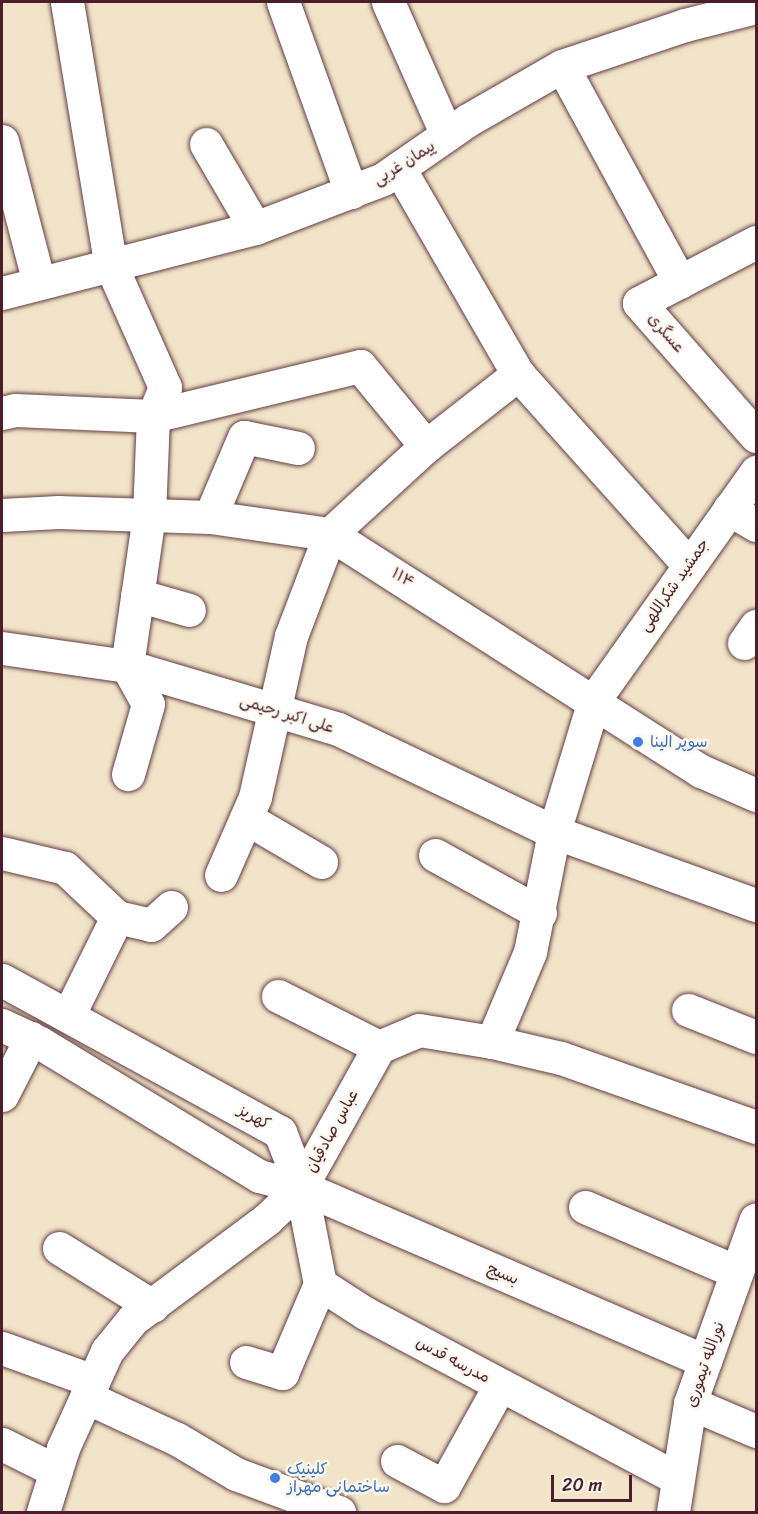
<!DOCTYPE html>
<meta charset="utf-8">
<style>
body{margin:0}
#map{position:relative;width:758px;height:1514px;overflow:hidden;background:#f2e4c8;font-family:Sriracha,"Playpen Sans Arabic",sans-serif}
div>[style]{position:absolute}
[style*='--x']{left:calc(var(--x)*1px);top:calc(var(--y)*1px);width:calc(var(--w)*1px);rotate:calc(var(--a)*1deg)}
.roads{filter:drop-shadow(0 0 2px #633d43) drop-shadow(0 0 2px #633d43)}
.minor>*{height:33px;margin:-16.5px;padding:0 16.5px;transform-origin:16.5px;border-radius:16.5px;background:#fff}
.dots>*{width:16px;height:16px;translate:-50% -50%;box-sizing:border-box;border:3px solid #fbf7ec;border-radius:50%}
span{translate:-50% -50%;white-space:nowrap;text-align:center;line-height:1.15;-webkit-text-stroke:5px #fbf7ec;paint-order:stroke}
.street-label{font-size:16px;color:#4a1f2b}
.shop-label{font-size:16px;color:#366cbe}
.left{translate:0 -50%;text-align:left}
.frame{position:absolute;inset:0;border:3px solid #4a1f2b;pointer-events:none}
.scale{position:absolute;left:551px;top:1475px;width:81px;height:27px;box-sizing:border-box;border:3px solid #4a1f2b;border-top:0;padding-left:8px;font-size:18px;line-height:21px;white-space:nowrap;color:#4a1f2b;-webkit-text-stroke:4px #fbf7ec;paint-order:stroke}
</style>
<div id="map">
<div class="roads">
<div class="minor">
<i style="--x:67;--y:2;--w:265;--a:80.6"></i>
<i style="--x:110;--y:263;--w:136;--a:66.1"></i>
<i style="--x:165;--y:387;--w:31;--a:112"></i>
<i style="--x:153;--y:416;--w:99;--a:92.3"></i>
<i style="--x:149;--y:515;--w:153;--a:98.3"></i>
<i style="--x:127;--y:666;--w:43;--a:61.1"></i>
<i style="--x:148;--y:704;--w:73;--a:105.9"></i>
<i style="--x:283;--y:2;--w:202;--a:70.3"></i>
<i style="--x:388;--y:2;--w:145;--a:66.1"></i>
<i style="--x:562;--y:66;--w:246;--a:61.4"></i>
<i style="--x:2;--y:141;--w:147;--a:75.4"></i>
<i style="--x:206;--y:144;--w:97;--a:59.7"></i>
<i style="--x:399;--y:168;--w:238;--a:60"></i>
<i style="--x:518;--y:374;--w:256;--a:48.2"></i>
<i style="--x:756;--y:242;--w:132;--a:152.5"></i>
<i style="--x:639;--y:303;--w:177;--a:48.7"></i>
<i style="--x:2;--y:293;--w:261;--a:-14.4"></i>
<i style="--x:255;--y:228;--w:137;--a:-20.9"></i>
<i style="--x:383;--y:179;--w:103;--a:-34.8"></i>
<i style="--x:468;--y:120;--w:108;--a:-29.9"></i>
<i style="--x:562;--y:66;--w:130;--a:-18.4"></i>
<i style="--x:685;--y:25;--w:73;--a:-14.2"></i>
<i style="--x:2;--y:413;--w:13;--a:-13"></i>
<i style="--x:15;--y:410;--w:138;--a:2.5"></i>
<i style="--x:153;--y:416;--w:213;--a:-13.6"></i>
<i style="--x:360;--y:366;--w:104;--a:50.5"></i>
<i style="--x:729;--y:509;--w:31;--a:31"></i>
<i style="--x:2;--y:515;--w:56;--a:-3.1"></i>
<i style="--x:58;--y:512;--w:152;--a:1.9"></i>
<i style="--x:210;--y:517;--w:121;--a:8.1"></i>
<i style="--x:330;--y:534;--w:440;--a:32.6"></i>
<i style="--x:701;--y:771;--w:60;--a:23.6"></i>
<i style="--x:210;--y:517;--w:87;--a:-67"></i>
<i style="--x:244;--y:437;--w:55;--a:11.5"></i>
<i style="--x:137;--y:595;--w:54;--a:16.1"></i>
<i style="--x:744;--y:643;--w:21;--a:-55"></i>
<i style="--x:2;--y:648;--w:126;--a:8.2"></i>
<i style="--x:127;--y:666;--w:220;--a:16.6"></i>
<i style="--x:338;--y:729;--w:239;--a:25.5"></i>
<i style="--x:554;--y:832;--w:215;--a:19.9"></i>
<i style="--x:246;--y:818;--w:87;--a:30.4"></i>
<i style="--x:2;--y:853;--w:65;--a:13.4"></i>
<i style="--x:65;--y:868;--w:71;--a:43.3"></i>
<i style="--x:117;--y:917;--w:110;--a:116.3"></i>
<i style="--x:435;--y:855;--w:120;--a:28.9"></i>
<i style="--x:221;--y:875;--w:85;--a:-66.4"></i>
<i style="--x:255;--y:797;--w:165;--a:-77.4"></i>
<i style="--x:291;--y:636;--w:109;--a:-69.1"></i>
<i style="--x:330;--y:534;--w:130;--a:-42.5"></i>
<i style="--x:426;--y:446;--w:117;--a:-38"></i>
<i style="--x:117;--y:917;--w:35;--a:13"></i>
<i style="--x:151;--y:925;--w:27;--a:-42"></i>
<i style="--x:2;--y:980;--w:317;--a:28.7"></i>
<i style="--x:280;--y:1132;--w:59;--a:69.1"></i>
<i style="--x:301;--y:1187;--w:43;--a:-165.3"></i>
<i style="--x:259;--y:1176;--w:256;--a:-148.7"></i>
<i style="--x:40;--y:1043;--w:42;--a:-154.7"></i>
<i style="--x:278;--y:996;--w:113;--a:26.8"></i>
<i style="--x:688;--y:1010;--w:73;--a:21.7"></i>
<i style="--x:492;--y:1042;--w:98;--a:-67.1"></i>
<i style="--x:530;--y:952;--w:122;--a:-78.7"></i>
<i style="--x:554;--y:832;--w:138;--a:-73.1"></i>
<i style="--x:594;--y:700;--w:280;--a:-54.6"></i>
<i style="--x:2;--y:1095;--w:64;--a:-63"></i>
<i style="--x:301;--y:1187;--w:99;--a:78.9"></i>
<i style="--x:320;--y:1284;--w:54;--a:32.8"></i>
<i style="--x:365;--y:1313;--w:352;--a:27.9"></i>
<i style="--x:301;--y:1187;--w:440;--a:23.3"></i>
<i style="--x:585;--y:1207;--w:165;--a:23.2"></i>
<i style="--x:59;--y:1248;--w:110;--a:31.9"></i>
<i style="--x:2;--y:1348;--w:97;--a:19.9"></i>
<i style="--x:246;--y:1362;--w:38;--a:17"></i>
<i style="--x:282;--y:1373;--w:97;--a:-66.9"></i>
<i style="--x:86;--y:1397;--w:100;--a:24.8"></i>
<i style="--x:177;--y:1439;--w:69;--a:30.7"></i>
<i style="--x:236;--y:1474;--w:110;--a:20.3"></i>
<i style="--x:690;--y:1403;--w:72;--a:23"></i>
<i style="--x:2;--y:1444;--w:60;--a:26.6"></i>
<i style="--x:397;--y:1461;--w:53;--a:28"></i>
<i style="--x:444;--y:1486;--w:115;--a:-61"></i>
<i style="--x:43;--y:1512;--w:67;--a:-72.6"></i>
<i style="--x:63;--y:1448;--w:107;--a:-65.6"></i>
<i style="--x:107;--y:1351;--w:41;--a:-50.9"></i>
<i style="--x:133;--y:1319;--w:167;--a:-36.7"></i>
<i style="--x:267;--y:1219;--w:47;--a:-43.3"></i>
<i style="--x:301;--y:1187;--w:160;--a:-60.9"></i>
<i style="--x:379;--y:1047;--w:43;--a:-23"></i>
<i style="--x:419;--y:1030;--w:74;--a:9.3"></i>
<i style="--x:492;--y:1042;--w:71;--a:13.1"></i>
<i style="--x:561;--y:1058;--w:207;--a:19.5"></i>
<i style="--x:673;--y:1512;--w:110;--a:-81.1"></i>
<i style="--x:690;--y:1403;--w:195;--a:-70.3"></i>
</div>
</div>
<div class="dots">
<i style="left:638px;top:742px;background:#3f7fe0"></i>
<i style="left:275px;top:1478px;background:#3f7fe0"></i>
</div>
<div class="street-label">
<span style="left:404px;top:163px;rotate:-32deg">پیمان غربی</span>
<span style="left:666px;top:333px;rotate:48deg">عسگری</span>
<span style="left:403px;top:578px;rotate:31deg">۱۱۴</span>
<span style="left:674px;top:585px;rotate:-55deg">جمشید شکراللهی</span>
<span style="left:287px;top:714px;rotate:17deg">علی اکبر رحیمی</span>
<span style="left:254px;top:1117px;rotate:29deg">کهریز</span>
<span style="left:332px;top:1131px;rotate:-61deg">عباس صادقیان</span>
<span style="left:503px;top:1274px;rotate:23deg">بسیج</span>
<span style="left:453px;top:1360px;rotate:28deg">مدرسه قدس</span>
<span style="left:705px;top:1364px;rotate:-71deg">نورالله تیموری</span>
</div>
<div class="shop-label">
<span class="left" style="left:650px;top:742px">سوپر الینا</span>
<span class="left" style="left:287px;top:1478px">کلینیک<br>ساختمانی مهراز</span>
</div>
<div class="frame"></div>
<div class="scale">20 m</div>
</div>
